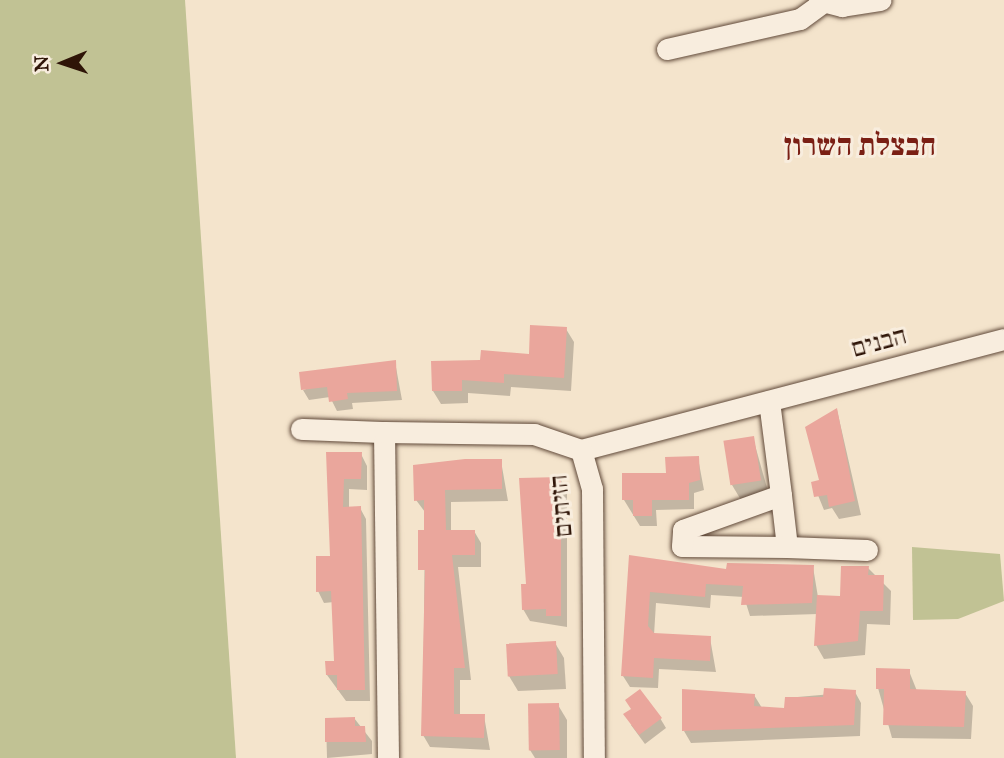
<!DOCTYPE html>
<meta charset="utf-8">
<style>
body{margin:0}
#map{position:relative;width:1004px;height:758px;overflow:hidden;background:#f4e4cc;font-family:"IM FELL Great Primer","Frank Ruhl Libre",serif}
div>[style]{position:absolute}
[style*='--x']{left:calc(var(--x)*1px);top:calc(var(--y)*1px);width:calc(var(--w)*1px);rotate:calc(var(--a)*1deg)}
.green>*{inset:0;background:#c1c294}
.shadow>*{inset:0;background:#0003}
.building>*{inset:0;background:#eaa69c;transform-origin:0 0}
.roads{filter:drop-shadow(0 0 2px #604939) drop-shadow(0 0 2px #604939)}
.minor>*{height:21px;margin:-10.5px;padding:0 10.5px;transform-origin:10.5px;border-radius:10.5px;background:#f8edde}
span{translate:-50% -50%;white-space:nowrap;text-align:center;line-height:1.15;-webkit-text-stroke:6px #f8edde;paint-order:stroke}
.street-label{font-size:26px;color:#2f1508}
.quarter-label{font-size:30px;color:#7a1f14;font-weight:700}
.north{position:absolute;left:28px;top:28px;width:70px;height:70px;-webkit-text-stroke:5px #f8edde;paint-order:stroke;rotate:268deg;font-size:19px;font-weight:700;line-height:28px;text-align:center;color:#2f1508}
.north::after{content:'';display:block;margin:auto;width:24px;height:32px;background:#2f1508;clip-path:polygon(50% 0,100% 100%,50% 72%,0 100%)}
</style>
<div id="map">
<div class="green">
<i style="clip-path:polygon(0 0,185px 0,236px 758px,0 758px)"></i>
<i style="clip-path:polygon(912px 547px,1000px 554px,1004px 601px,958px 619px,913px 620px)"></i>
</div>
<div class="shadow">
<i style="clip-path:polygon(566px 329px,574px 342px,571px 391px,511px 387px,510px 396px,468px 393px,468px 403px,441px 404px,433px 391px,482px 362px,530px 355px)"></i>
<i style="clip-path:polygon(395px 362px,402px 400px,352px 403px,353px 409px,337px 411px,330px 397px,309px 400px,303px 390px)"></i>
<i style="clip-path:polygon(837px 410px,861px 515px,839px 519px,832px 508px,824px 510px,813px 483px,822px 481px)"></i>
<i style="clip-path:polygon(753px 438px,769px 495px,741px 500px,732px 485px)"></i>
<i style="clip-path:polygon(328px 454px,361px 454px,367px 466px,367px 490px,349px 489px,349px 508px,360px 508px,366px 519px,370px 701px,346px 701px,327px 675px,336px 662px,334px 602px,324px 603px,318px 591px,332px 558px)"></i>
<i style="clip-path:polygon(698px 458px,704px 490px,694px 493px,694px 509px,656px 510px,657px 526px,640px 526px,624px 500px)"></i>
<i style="clip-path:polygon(501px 461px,508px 501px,451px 502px,451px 531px,474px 531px,481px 543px,481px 567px,458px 567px,471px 680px,460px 680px,460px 716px,484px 716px,490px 750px,430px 747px,423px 735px,425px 512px,416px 500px)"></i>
<i style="clip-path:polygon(560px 478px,567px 491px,567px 627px,530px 621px,523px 609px)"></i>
<i style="clip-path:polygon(630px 557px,728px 571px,813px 567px,818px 597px,842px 597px,868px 568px,891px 591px,890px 625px,867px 624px,865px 655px,824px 659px,816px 645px,818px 614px,750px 616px,744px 597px,711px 595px,710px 608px,656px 603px,654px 635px,710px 638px,716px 672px,659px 669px,658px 688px,630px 687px,623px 676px)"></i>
<i style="clip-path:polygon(555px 643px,564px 658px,566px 689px,518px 691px,509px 676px)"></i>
<i style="clip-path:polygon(909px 671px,917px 691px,965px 693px,973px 706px,971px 739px,892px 738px,878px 688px)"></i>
<i style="clip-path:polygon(855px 692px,861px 703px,860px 736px,691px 743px,684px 731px,754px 695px,762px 708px,786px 709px,786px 698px)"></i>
<i style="clip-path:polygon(558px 705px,567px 720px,567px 758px,535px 758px,530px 750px)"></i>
<i style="clip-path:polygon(354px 718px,372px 741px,372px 754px,327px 758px,326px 719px)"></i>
<i style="clip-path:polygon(660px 718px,666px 728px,645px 744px,631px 725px)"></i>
</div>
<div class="building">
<i style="clip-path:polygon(530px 325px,567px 327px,564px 378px,504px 374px,504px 383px,462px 380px,462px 391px,432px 391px,431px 361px,480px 360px,481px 350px,529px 354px)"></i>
<i style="clip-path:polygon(396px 360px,397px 391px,347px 393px,348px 399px,329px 402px,327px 387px,301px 390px,299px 372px)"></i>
<i style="clip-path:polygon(837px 408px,855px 501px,829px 507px,827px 495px,814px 497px,811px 482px,819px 480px,805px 427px)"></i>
<i style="left:754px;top:436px;width:45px;height:31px;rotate:81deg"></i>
<i style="clip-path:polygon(326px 452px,362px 452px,361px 479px,344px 479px,343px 507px,361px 506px,365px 690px,337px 690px,337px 675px,326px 675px,325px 661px,334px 661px,331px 591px,316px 592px,316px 556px,330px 556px)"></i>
<i style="clip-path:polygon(699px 456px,700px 480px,689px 483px,689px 500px,652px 500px,652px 516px,633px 516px,633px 500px,622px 500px,622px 473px,666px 473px,665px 457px)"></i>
<i style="clip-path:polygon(465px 459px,502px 459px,502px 489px,445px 490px,446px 530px,475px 530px,475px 555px,452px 555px,465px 668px,454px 668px,454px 714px,485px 714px,484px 738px,421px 736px,425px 570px,418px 570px,418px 530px,424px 530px,424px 500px,414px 501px,413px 465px)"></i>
<i style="clip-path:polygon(561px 477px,561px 616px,546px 616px,546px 609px,522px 610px,521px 584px,526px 584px,519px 478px)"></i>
<i style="clip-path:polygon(629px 555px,726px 569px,727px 563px,814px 565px,812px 603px,741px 605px,743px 586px,706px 584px,705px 597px,650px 592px,648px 626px,654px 633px,711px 636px,710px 661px,654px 658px,653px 678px,621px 676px)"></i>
<i style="clip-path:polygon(841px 566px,869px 566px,868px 575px,884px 575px,883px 611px,860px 611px,858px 641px,814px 646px,817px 595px,840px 596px)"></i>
<i style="left:556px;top:641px;width:33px;height:50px;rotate:87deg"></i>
<i style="clip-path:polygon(876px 668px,910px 669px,910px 689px,966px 691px,964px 727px,883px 725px,884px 689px,876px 689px)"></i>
<i style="clip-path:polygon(824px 688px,856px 690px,854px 725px,682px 731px,682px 689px,755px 694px,754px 706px,784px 708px,785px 697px,823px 697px)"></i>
<i style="clip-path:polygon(640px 689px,662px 718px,639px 735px,623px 714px,631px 709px,625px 700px)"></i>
<i style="left:559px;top:703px;width:47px;height:31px;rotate:89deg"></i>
<i style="clip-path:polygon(355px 717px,355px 726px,365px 726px,366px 742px,325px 742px,325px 718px)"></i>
</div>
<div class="roads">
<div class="minor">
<i style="--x:819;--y:0;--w:24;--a:15"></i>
<i style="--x:842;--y:6;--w:39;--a:-9"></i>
<i style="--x:667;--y:49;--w:136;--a:-12.7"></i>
<i style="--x:800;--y:19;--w:27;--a:-36"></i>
<i style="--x:769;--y:401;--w:95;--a:82.7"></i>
<i style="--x:781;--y:495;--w:52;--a:83.4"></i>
<i style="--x:787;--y:547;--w:105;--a:-179.5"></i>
<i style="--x:682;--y:546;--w:16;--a:-86"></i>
<i style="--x:683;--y:530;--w:104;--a:-19.7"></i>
<i style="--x:301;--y:429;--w:83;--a:2.1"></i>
<i style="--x:581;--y:450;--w:437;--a:-14.7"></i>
<i style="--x:787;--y:547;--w:80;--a:2.1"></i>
<i style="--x:388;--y:758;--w:326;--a:-90.7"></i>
<i style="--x:384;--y:432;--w:150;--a:0.8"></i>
<i style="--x:534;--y:434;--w:50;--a:18.8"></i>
<i style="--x:581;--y:450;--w:41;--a:74.2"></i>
<i style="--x:592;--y:489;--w:269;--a:89.6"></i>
</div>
</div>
<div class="street-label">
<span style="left:879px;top:342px;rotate:-15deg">הבנים</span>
<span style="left:561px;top:506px;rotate:-95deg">הזיתים</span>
</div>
<div class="quarter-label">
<span style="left:860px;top:145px">חבצלת השרון</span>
</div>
<div class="north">N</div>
</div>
